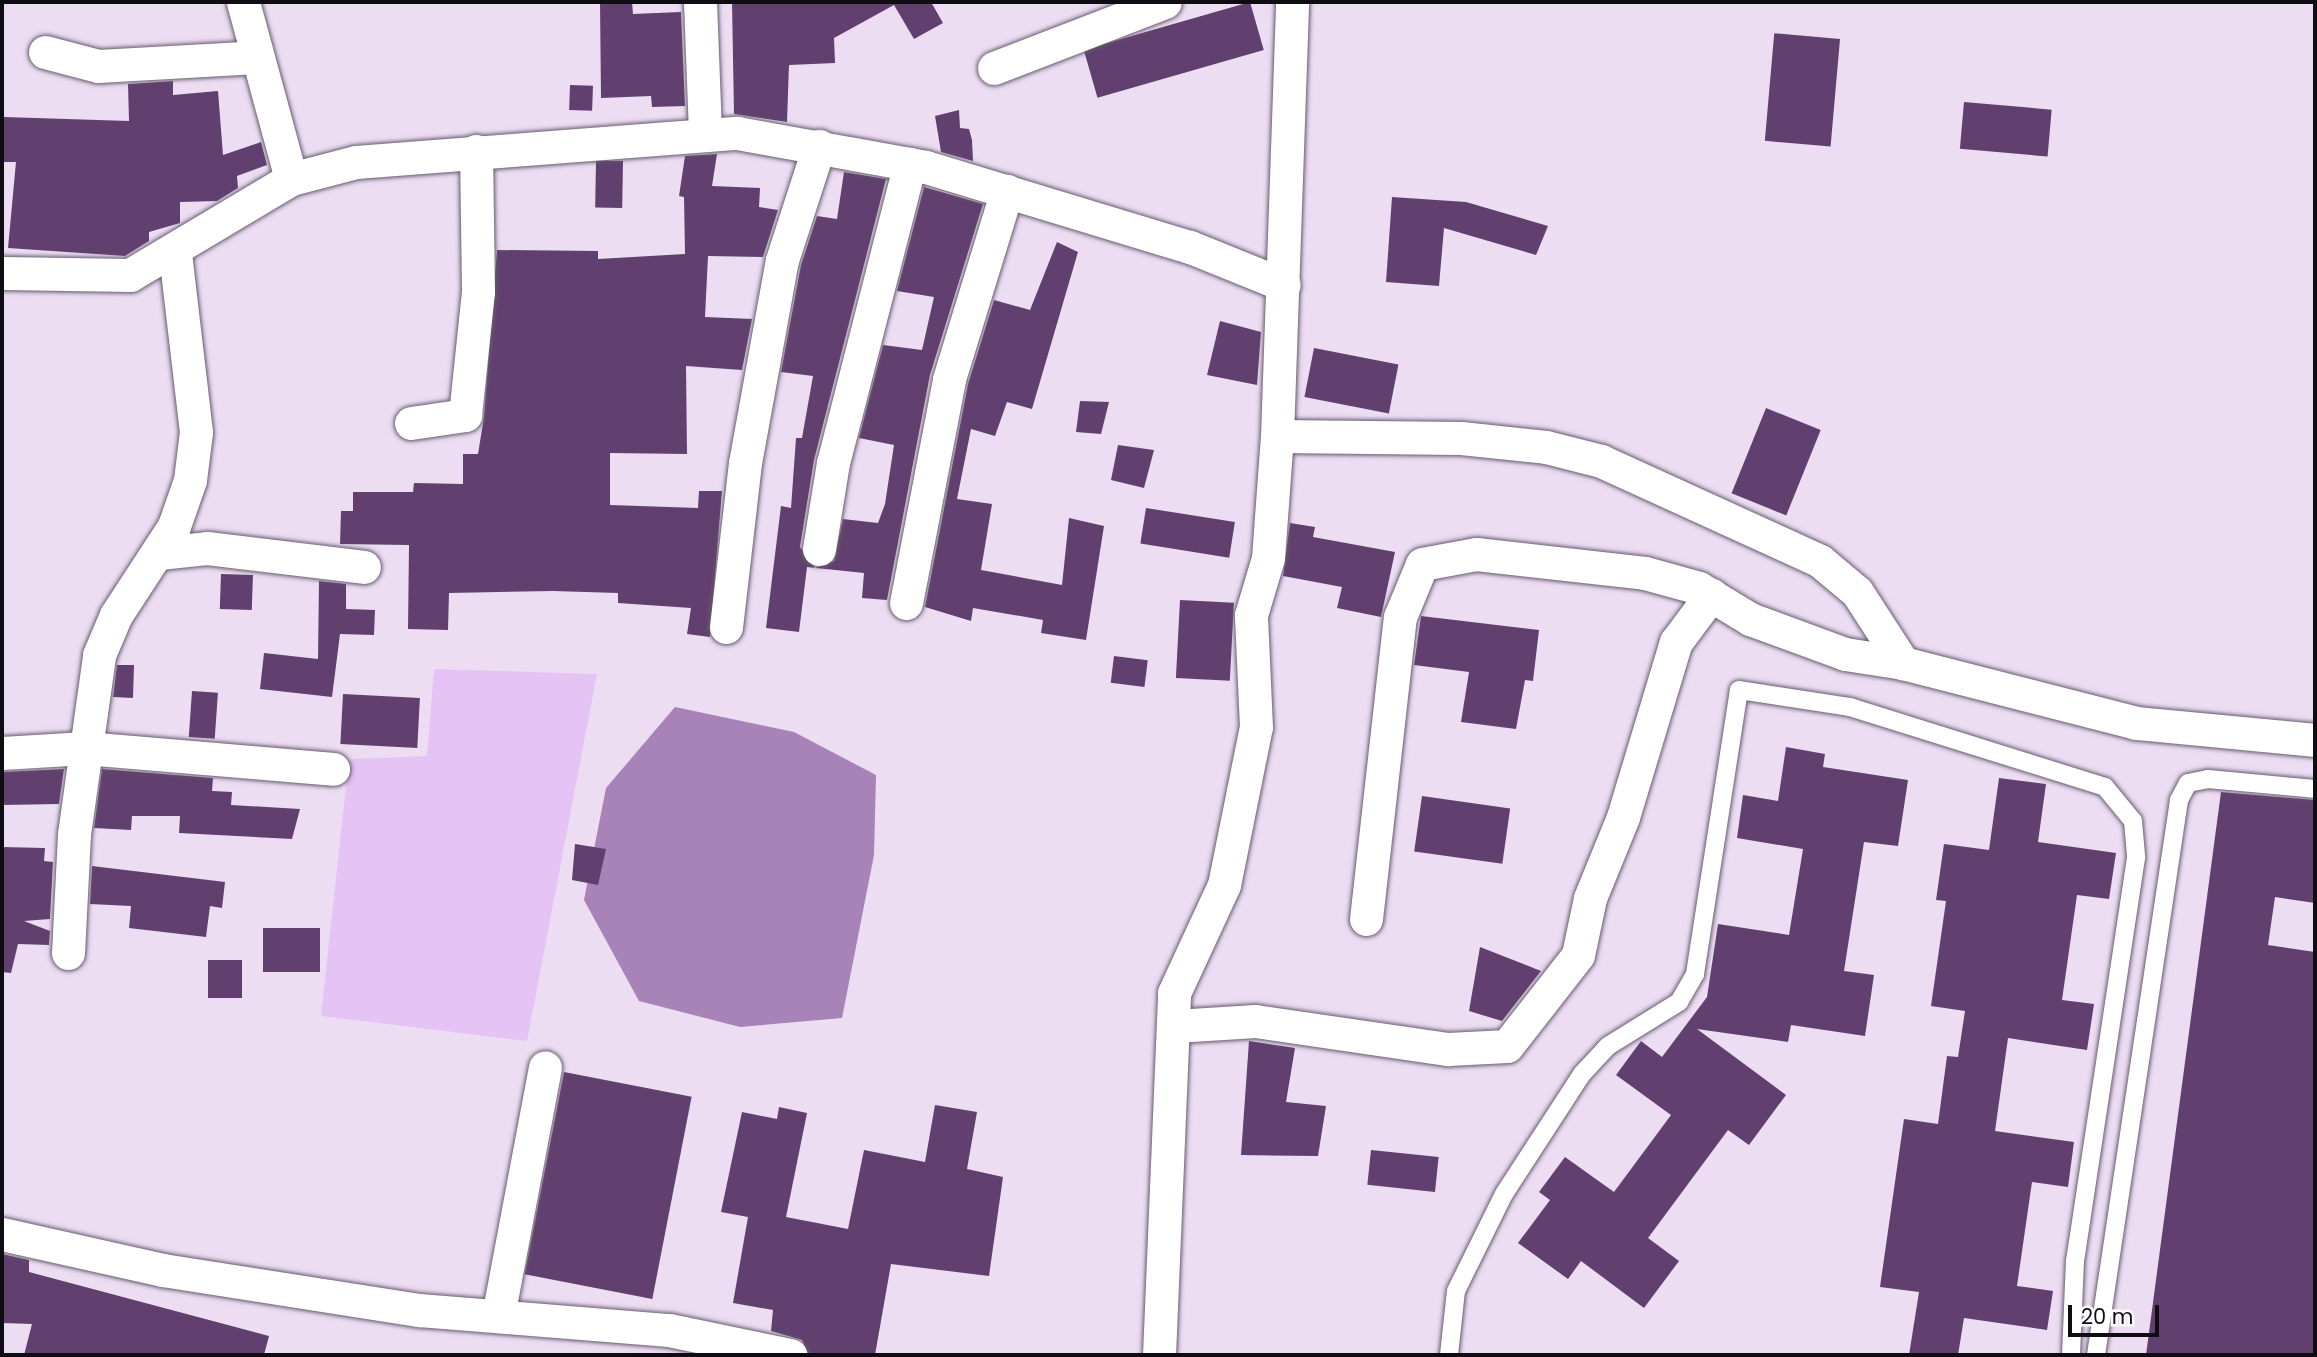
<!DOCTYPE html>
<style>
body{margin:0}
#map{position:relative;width:2317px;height:1357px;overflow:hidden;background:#ecddf3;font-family:Poppins,sans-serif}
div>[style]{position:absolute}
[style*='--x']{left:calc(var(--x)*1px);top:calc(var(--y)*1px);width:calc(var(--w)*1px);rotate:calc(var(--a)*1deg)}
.green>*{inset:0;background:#e5c3f4}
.water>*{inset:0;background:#a783b7}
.building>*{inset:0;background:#61406f;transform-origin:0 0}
.roads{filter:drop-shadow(0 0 2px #685b6e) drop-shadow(0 0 2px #685b6e)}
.lane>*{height:18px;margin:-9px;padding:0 9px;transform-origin:9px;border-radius:9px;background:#fff}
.street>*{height:33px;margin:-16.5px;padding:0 16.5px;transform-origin:16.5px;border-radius:16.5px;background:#fff}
span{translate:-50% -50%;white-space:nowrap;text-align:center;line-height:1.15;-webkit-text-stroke:7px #fff;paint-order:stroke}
.frame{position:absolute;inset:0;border:4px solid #100c13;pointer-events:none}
.scale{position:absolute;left:2068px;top:1305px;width:91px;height:32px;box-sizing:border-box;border:4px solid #100c13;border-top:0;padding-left:9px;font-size:21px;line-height:24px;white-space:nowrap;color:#100c13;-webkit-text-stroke:5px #fff;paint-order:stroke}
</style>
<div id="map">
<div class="green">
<i style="clip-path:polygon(434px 669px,597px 674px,527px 1041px,321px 1016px,349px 759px,427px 756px)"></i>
</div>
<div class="water">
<i style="clip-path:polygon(675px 707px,794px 732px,876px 775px,874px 855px,842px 1018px,740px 1027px,639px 1001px,584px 900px,606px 788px)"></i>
</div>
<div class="building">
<i style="clip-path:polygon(600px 2px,632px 2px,633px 14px,681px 12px,685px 106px,652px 107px,651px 96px,601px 98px)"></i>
<i style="clip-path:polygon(732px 2px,931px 2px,943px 23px,914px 39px,894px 5px,834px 38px,835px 63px,789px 65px,787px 122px,734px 114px)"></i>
<i style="left:1250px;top:2px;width:50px;height:173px;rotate:74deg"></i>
<i style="left:1840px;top:39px;width:108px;height:66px;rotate:95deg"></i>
<i style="clip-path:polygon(173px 81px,173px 95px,218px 91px,223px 155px,261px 142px,267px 165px,237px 176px,238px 188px,217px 201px,180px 202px,180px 223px,149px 232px,149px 241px,125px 256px,8px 248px,16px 162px,3px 162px,4px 117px,129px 121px,128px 84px)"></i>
<i style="left:570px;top:85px;width:23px;height:25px;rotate:2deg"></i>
<i style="left:1964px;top:102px;width:88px;height:47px;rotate:5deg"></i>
<i style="clip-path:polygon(959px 110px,960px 128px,969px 129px,972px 140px,973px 161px,941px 152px,935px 116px)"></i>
<i style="clip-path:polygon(717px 154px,712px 186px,760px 188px,759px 207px,778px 210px,763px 257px,708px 256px,705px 317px,752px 319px,742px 370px,686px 366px,687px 454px,610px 453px,610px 505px,698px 508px,699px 491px,722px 491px,710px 637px,687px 634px,691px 608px,618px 603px,618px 593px,553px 591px,449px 593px,448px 630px,408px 629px,409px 545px,340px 544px,341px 511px,353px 511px,353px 492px,413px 492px,414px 483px,463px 484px,463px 454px,478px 454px,484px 417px,497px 250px,598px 251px,598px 259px,685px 254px,684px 197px,679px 196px,685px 156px)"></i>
<i style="left:623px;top:161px;width:47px;height:27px;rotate:91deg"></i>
<i style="clip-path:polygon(844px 172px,886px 179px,814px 460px,800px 547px,815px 568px,834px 561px,843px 519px,878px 523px,885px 504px,894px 445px,859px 438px,883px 345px,922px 350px,934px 297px,897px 291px,924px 187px,983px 204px,930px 375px,887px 600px,862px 598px,864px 573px,807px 567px,799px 632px,766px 628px,781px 506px,791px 508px,796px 438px,802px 438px,813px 376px,781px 372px,801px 265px,817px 216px,837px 219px)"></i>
<i style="clip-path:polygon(1392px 197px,1466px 202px,1548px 226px,1536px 255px,1444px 228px,1439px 286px,1386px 282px)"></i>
<i style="clip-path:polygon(1057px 242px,1078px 252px,1032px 409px,1007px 402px,995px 436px,971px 429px,957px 499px,992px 504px,981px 570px,1062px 585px,1069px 518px,1104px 526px,1086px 640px,1041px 633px,1043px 620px,973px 608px,971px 621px,925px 607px,968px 384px,994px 300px,1030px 310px)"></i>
<i style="clip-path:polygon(1220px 321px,1261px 332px,1257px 385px,1207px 375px)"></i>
<i style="left:1314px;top:348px;width:86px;height:50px;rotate:11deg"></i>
<i style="clip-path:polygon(1080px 401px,1109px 402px,1101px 434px,1076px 432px)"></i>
<i style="left:1766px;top:408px;width:59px;height:92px;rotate:22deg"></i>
<i style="clip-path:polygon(1118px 445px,1154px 450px,1144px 488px,1111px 480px)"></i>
<i style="left:1146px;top:508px;width:90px;height:36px;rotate:9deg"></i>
<i style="clip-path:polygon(1290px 523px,1315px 527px,1313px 537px,1395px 552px,1381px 617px,1337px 608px,1342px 587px,1283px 576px)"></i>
<i style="left:221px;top:574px;width:32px;height:35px;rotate:2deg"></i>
<i style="clip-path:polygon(319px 581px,346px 584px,346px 609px,375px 610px,374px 635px,340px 634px,332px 697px,260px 689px,264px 653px,318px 659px)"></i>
<i style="left:1180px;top:600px;width:54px;height:78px;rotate:3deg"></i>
<i style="clip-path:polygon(1421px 616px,1539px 630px,1533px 681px,1525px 680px,1516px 729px,1461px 722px,1469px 672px,1414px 665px)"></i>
<i style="left:1114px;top:656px;width:34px;height:27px;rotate:7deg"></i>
<i style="clip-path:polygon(117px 665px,134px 665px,133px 698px,113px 697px)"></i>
<i style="left:192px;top:691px;width:26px;height:46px;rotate:4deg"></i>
<i style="left:343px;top:694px;width:77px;height:50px;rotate:3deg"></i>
<i style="clip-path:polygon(1786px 747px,1825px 754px,1823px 767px,1908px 780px,1898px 846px,1864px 842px,1844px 971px,1874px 975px,1865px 1036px,1791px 1025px,1788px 1042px,1697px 1029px,1786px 1095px,1749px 1145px,1728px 1130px,1648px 1238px,1679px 1261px,1644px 1308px,1581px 1261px,1568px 1279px,1518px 1243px,1550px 1200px,1539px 1192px,1565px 1157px,1614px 1192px,1671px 1115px,1616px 1075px,1641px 1041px,1662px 1057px,1707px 997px,1718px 924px,1789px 935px,1803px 849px,1737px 838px,1743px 795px,1778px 801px)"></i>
<i style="clip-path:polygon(64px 769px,59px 804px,2px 805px,2px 772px)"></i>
<i style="clip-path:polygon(102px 769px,213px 778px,212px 791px,232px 792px,231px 805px,300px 809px,292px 839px,179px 833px,180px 816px,132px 816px,131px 830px,94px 828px)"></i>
<i style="clip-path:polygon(1999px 778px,2046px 784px,2038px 842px,2116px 853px,2109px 899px,2077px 895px,2062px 1000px,2094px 1004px,2087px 1050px,2008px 1038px,1995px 1131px,2074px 1142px,2068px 1187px,2032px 1182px,2017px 1286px,2053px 1291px,2047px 1330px,1964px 1318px,1958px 1355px,1909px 1355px,1919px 1292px,1880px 1287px,1904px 1119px,1938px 1124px,1947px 1056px,1958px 1057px,1965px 1011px,1931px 1006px,1946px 901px,1936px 900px,1944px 844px,1989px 850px)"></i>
<i style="clip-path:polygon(2221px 792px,2315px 800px,2315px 903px,2275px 897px,2268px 945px,2315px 952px,2315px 1355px,2146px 1355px)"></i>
<i style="left:1422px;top:796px;width:89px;height:56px;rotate:8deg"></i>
<i style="clip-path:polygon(575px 844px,606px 849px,598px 885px,572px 880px)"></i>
<i style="clip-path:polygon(2px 847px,45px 848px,44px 861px,53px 862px,50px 919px,24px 921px,50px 931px,49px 945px,18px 944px,11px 973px,2px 972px)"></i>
<i style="clip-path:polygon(92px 866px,225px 882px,222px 908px,210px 906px,206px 937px,129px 928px,131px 906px,90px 904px)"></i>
<i style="left:263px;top:928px;width:57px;height:44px"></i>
<i style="clip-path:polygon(1480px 947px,1541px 971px,1502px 1021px,1469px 1011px)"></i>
<i style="left:208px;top:960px;width:34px;height:38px"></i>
<i style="clip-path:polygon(1249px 1041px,1295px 1048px,1286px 1102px,1326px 1106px,1318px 1156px,1241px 1155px)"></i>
<i style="left:564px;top:1072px;width:130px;height:206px;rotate:11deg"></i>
<i style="clip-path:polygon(935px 1105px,977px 1112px,967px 1169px,1003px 1177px,989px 1276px,891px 1264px,875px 1355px,809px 1355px,802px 1340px,771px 1331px,773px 1310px,733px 1303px,748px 1217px,721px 1212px,742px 1112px,777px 1119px,779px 1107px,807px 1113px,786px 1217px,848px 1229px,864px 1150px,925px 1162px)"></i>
<i style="left:1371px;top:1150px;width:68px;height:35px;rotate:6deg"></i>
<i style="clip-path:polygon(2px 1254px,29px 1260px,29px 1272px,269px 1336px,264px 1355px,24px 1355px,32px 1324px,2px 1323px)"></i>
</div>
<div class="roads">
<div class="lane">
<i style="--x:1449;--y:1355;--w:64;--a:-83.8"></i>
<i style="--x:1456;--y:1291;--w:108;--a:-63.7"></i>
<i style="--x:1504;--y:1194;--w:143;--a:-57"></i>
<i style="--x:1582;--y:1074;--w:38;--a:-47"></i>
<i style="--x:1608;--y:1046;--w:84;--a:-31.8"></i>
<i style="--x:1679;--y:1002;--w:32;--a:-60"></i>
<i style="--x:1695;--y:974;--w:287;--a:-81.2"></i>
<i style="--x:1739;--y:690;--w:112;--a:8.7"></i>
<i style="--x:1850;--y:707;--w:267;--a:17.4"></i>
<i style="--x:2105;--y:787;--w:44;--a:50.5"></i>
<i style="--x:2133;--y:821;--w:37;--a:85"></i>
<i style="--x:2136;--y:858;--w:407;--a:98.6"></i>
<i style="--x:2075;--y:1260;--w:95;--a:92.4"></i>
<i style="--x:2096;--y:1355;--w:561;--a:-81.49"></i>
<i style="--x:2179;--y:800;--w:19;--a:-62"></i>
<i style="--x:2188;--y:783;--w:20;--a:-11"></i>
<i style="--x:2208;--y:779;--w:107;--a:5.3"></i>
</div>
<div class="street">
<i style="--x:243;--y:2;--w:183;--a:74.8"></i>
<i style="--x:700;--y:2;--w:133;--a:87.8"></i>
<i style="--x:45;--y:52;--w:55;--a:14.8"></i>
<i style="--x:98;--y:66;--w:159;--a:-3.2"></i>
<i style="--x:994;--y:68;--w:183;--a:-21.1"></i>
<i style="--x:2;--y:273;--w:128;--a:0.9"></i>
<i style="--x:130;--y:275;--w:187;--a:-30.8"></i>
<i style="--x:291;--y:179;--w:67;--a:-14.7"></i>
<i style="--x:356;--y:162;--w:382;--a:-4.4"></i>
<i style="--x:737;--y:133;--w:192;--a:10.2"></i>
<i style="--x:926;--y:167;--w:276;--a:16.9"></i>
<i style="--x:1190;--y:247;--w:101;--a:22"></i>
<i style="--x:411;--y:423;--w:55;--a:-8.4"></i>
<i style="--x:465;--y:415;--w:124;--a:-84"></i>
<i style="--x:478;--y:292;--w:141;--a:-90.8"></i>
<i style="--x:1277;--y:436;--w:184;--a:0.6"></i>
<i style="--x:1461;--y:438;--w:85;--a:6"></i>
<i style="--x:1546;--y:447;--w:57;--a:14.3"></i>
<i style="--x:1601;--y:461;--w:241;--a:24.5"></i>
<i style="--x:1820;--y:561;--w:48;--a:40"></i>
<i style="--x:1857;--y:592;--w:85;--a:57.1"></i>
<i style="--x:1903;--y:663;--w:241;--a:14.4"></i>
<i style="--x:2136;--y:723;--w:180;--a:5.4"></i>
<i style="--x:819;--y:549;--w:87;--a:-80.8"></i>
<i style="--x:833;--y:463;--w:309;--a:-75.6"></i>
<i style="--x:159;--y:553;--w:48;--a:-5.9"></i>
<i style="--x:207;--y:548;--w:158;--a:6.9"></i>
<i style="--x:906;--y:603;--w:228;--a:-79.1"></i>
<i style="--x:949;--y:379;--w:197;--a:-72.9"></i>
<i style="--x:726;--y:627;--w:165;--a:-83.4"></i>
<i style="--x:745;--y:463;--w:206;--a:-79.7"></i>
<i style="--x:782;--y:260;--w:120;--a:-72"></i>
<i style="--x:2;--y:753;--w:83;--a:-3.4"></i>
<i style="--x:85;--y:748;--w:249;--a:4.8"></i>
<i style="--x:1366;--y:919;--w:304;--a:-83.6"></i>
<i style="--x:1400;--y:617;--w:57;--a:-67.5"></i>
<i style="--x:1422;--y:564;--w:55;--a:-10.5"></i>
<i style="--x:1476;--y:554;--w:170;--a:6.4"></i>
<i style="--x:1645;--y:573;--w:56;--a:15.5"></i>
<i style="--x:1699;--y:588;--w:60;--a:31.3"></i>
<i style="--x:1750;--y:619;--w:101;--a:20.2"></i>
<i style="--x:1845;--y:654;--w:59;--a:8.8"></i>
<i style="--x:68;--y:953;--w:119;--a:-87.1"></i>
<i style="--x:74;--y:834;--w:181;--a:-82"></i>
<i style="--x:99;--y:655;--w:43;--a:-67"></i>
<i style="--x:116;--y:615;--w:106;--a:-56.9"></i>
<i style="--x:174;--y:526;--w:49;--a:-70.8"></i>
<i style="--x:190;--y:480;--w:48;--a:-82.9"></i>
<i style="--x:196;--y:432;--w:181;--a:-96.7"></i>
<i style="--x:1175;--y:1026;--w:80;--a:-3.6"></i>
<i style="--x:1255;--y:1021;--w:195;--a:8.3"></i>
<i style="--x:1448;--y:1049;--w:59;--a:-2.9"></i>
<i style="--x:1507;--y:1046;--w:115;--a:-52"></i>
<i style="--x:1578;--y:955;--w:58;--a:-78.1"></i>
<i style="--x:1590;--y:898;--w:87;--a:-67.8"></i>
<i style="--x:1623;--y:817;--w:183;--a:-73.2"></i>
<i style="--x:1676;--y:642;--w:59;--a:-53.3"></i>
<i style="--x:2;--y:1234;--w:165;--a:12.6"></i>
<i style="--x:163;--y:1270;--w:259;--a:8.9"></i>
<i style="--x:419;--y:1310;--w:251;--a:4.6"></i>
<i style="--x:669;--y:1330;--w:124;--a:11.7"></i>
<i style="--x:498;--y:1316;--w:253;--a:-79.3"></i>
<i style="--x:1159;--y:1355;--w:362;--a:-87.6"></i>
<i style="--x:1174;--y:993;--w:119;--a:-65.2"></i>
<i style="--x:1224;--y:885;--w:161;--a:-78.6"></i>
<i style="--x:1256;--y:727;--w:112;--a:-92.6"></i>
<i style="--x:1251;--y:615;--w:59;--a:-73.4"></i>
<i style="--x:1268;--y:558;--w:122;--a:-85.8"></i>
<i style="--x:1277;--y:436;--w:434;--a:-88"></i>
</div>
</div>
<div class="frame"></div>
<div class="scale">20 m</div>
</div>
